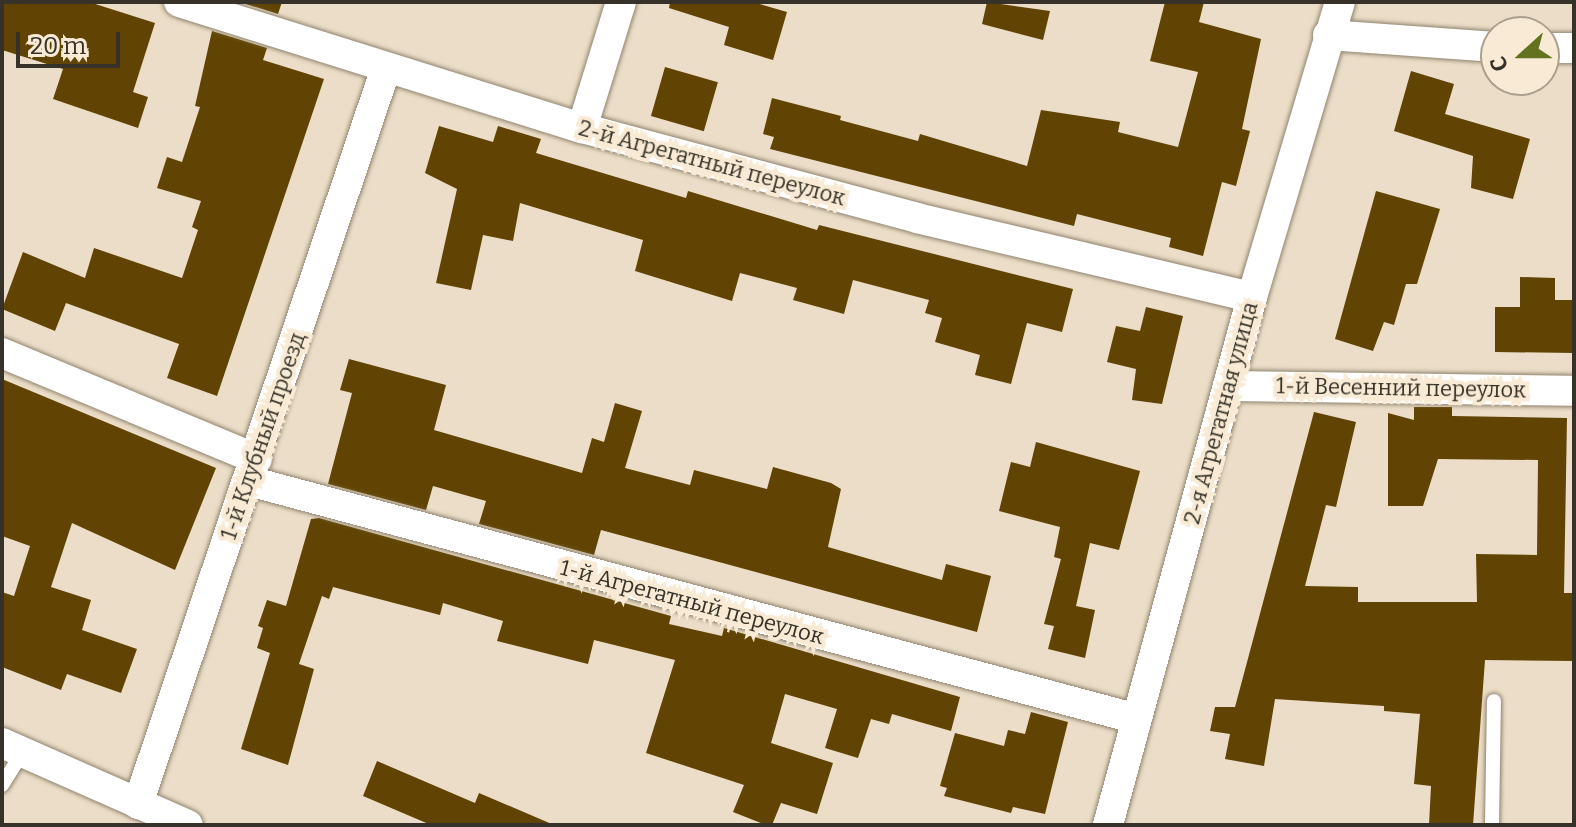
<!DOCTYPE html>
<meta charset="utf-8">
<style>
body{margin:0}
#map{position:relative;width:1576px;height:827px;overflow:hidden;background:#ebddc7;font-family:Bitter,serif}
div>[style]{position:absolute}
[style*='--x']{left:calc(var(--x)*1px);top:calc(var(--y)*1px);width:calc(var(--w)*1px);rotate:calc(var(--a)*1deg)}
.building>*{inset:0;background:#614403;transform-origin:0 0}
.roads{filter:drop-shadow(0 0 2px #90836f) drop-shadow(0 0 2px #90836f)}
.lane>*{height:14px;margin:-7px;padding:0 7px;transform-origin:7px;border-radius:7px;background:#fff}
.street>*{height:30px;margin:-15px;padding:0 15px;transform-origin:15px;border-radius:15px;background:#fff}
span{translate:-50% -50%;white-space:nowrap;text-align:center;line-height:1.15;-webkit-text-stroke:8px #f8ead4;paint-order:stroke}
.street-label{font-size:22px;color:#373229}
.frame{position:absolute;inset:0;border:4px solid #373229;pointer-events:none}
.north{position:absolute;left:1480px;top:16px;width:80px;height:80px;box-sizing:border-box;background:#f8ead4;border:2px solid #aba090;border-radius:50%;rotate:249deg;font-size:22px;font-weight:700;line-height:32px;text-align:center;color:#373229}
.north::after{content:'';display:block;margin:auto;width:28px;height:36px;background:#63721e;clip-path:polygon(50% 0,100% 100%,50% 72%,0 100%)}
.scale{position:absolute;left:16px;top:32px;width:104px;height:36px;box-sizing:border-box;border:4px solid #373229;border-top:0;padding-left:10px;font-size:24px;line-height:28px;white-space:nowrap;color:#373229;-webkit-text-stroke:6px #f8ead4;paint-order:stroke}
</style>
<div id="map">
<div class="building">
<i style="clip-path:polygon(2px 2px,89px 2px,155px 23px,133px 92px,148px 97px,138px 128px,53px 99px,63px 69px,2px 50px)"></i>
<i style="clip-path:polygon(239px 2px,282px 2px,278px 14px)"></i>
<i style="clip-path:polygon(670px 2px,753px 2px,787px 12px,773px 60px,724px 45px,729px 27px,669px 8px)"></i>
<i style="clip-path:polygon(987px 2px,1050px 11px,1043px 40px,982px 24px)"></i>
<i style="clip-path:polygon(1165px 2px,1204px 2px,1199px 22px,1261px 39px,1242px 129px,1250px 131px,1236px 186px,1222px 182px,1203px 256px,1169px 247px,1171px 238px,1077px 214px,1074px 226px,770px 149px,774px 137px,763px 134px,772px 98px,841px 116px,840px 120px,918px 141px,920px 134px,1027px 166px,1041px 110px,1120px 122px,1118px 132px,1178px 147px,1198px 72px,1150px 61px)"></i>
<i style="clip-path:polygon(212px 31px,267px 48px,263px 60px,324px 79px,217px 396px,167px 378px,179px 344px,66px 303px,55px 331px,2px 309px,23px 252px,85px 278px,94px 248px,182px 278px,198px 230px,192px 227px,201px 201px,157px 188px,167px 157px,182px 162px,200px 107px,195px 106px)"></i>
<i style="left:665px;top:67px;width:55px;height:51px;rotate:16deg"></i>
<i style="clip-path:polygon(1411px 71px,1454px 84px,1445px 114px,1530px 139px,1513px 199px,1471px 188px,1473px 156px,1394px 131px)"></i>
<i style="clip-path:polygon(439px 126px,493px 142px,498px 126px,541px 139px,536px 153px,686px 198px,688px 191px,817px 230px,819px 225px,1073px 289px,1062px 332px,1027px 323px,1011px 384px,975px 375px,980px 355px,935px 342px,942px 318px,925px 313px,929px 300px,853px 280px,844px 314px,793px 300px,797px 288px,740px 273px,732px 301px,635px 271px,643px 240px,520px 203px,513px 241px,483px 235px,471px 290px,436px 283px,457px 189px,425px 173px)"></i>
<i style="clip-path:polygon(1376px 191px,1440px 209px,1417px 284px,1406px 284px,1394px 325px,1384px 322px,1373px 351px,1335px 339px)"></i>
<i style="clip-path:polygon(1520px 277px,1555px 278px,1555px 300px,1574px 300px,1574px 353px,1495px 352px,1495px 307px,1520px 307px)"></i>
<i style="clip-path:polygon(1146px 307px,1183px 316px,1162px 404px,1132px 400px,1136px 369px,1107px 362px,1116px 326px,1140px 331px)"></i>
<i style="clip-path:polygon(349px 359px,446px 385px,434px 430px,582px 473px,592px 438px,604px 442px,615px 403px,642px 411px,625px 468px,690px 485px,694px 470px,767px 489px,773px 467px,831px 483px,841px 489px,828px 547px,942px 580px,946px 564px,991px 576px,977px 632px,601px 530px,594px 555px,479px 524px,486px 501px,433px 486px,426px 510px,328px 484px,352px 393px,340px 390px)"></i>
<i style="clip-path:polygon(2px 379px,216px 468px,175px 570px,72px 523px,51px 587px,91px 600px,82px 630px,137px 649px,121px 693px,67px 674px,61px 690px,2px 667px,2px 592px,14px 596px,30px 546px,2px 536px)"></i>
<i style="clip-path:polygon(1414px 407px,1452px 407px,1452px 416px,1567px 418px,1564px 593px,1574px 593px,1574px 661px,1485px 660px,1473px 825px,1429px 825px,1431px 786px,1414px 784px,1420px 714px,1384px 711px,1384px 706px,1275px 699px,1264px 766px,1225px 759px,1230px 734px,1210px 731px,1215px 707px,1235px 707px,1314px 412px,1356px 422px,1336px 507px,1326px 505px,1305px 586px,1358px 587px,1358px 602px,1477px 602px,1476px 554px,1537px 555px,1538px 460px,1438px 459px,1423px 506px,1388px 506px,1388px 413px,1414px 420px)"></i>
<i style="clip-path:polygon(1036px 442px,1140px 471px,1119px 550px,1090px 543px,1076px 606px,1095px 610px,1085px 658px,1048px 649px,1054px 626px,1044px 624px,1061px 559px,1054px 557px,1060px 527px,999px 511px,1011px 462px,1030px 467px)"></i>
<i style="clip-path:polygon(319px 518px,671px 616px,669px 624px,722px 636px,724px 628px,960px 697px,951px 731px,892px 714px,889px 724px,871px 719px,858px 758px,825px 748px,837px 709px,785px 694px,771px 743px,833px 763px,817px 814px,781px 803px,772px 825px,766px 825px,733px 812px,744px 785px,646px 753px,675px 660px,594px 640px,588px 664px,497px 641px,503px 621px,443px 603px,440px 615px,333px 587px,329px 599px,322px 596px,299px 664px,314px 669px,288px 765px,241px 749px,270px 653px,257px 648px,263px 628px,258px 626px,267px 600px,286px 606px,311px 519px)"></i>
<i style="clip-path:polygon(1031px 712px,1068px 722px,1045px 814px,1013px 807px,1011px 813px,944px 796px,947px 788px,940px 786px,955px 733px,1004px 746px,1008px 730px,1025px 734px)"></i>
<i style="clip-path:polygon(377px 761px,475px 803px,479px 793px,554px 825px,431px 825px,363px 796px)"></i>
</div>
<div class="roads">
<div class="lane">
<i style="--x:2;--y:785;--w:39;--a:-58"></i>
<i style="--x:1492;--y:825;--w:124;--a:-89.1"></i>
</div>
<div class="street">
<i style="--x:179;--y:2;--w:422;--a:17.4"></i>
<i style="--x:582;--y:128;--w:347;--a:15"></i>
<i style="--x:917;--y:218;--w:344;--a:13.3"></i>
<i style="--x:1328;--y:35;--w:168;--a:4.1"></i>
<i style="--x:1544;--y:48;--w:30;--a:0"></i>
<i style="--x:582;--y:128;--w:132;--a:-72.8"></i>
<i style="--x:2;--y:353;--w:276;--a:22.6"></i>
<i style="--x:1228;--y:386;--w:346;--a:0.8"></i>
<i style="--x:249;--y:481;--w:919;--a:15"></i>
<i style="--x:2;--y:743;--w:203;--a:23.8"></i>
<i style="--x:138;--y:804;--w:777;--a:-71.38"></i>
<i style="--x:1108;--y:825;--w:547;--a:-74.74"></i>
<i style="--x:1252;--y:297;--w:308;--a:-73.4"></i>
</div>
</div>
<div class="street-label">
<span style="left:712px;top:163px;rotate:15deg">2-й Агрегатный переулок</span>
<span style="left:1401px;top:388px;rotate:1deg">1-й Весенний переулок</span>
<span style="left:1221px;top:413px;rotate:-75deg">2-я Агрегатная улица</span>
<span style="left:263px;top:436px;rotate:-71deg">1-й Клубный проезд</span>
<span style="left:692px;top:602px;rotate:15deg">1-й Агрегатный переулок</span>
</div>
<div class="frame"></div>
<div class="north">С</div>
<div class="scale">20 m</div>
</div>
